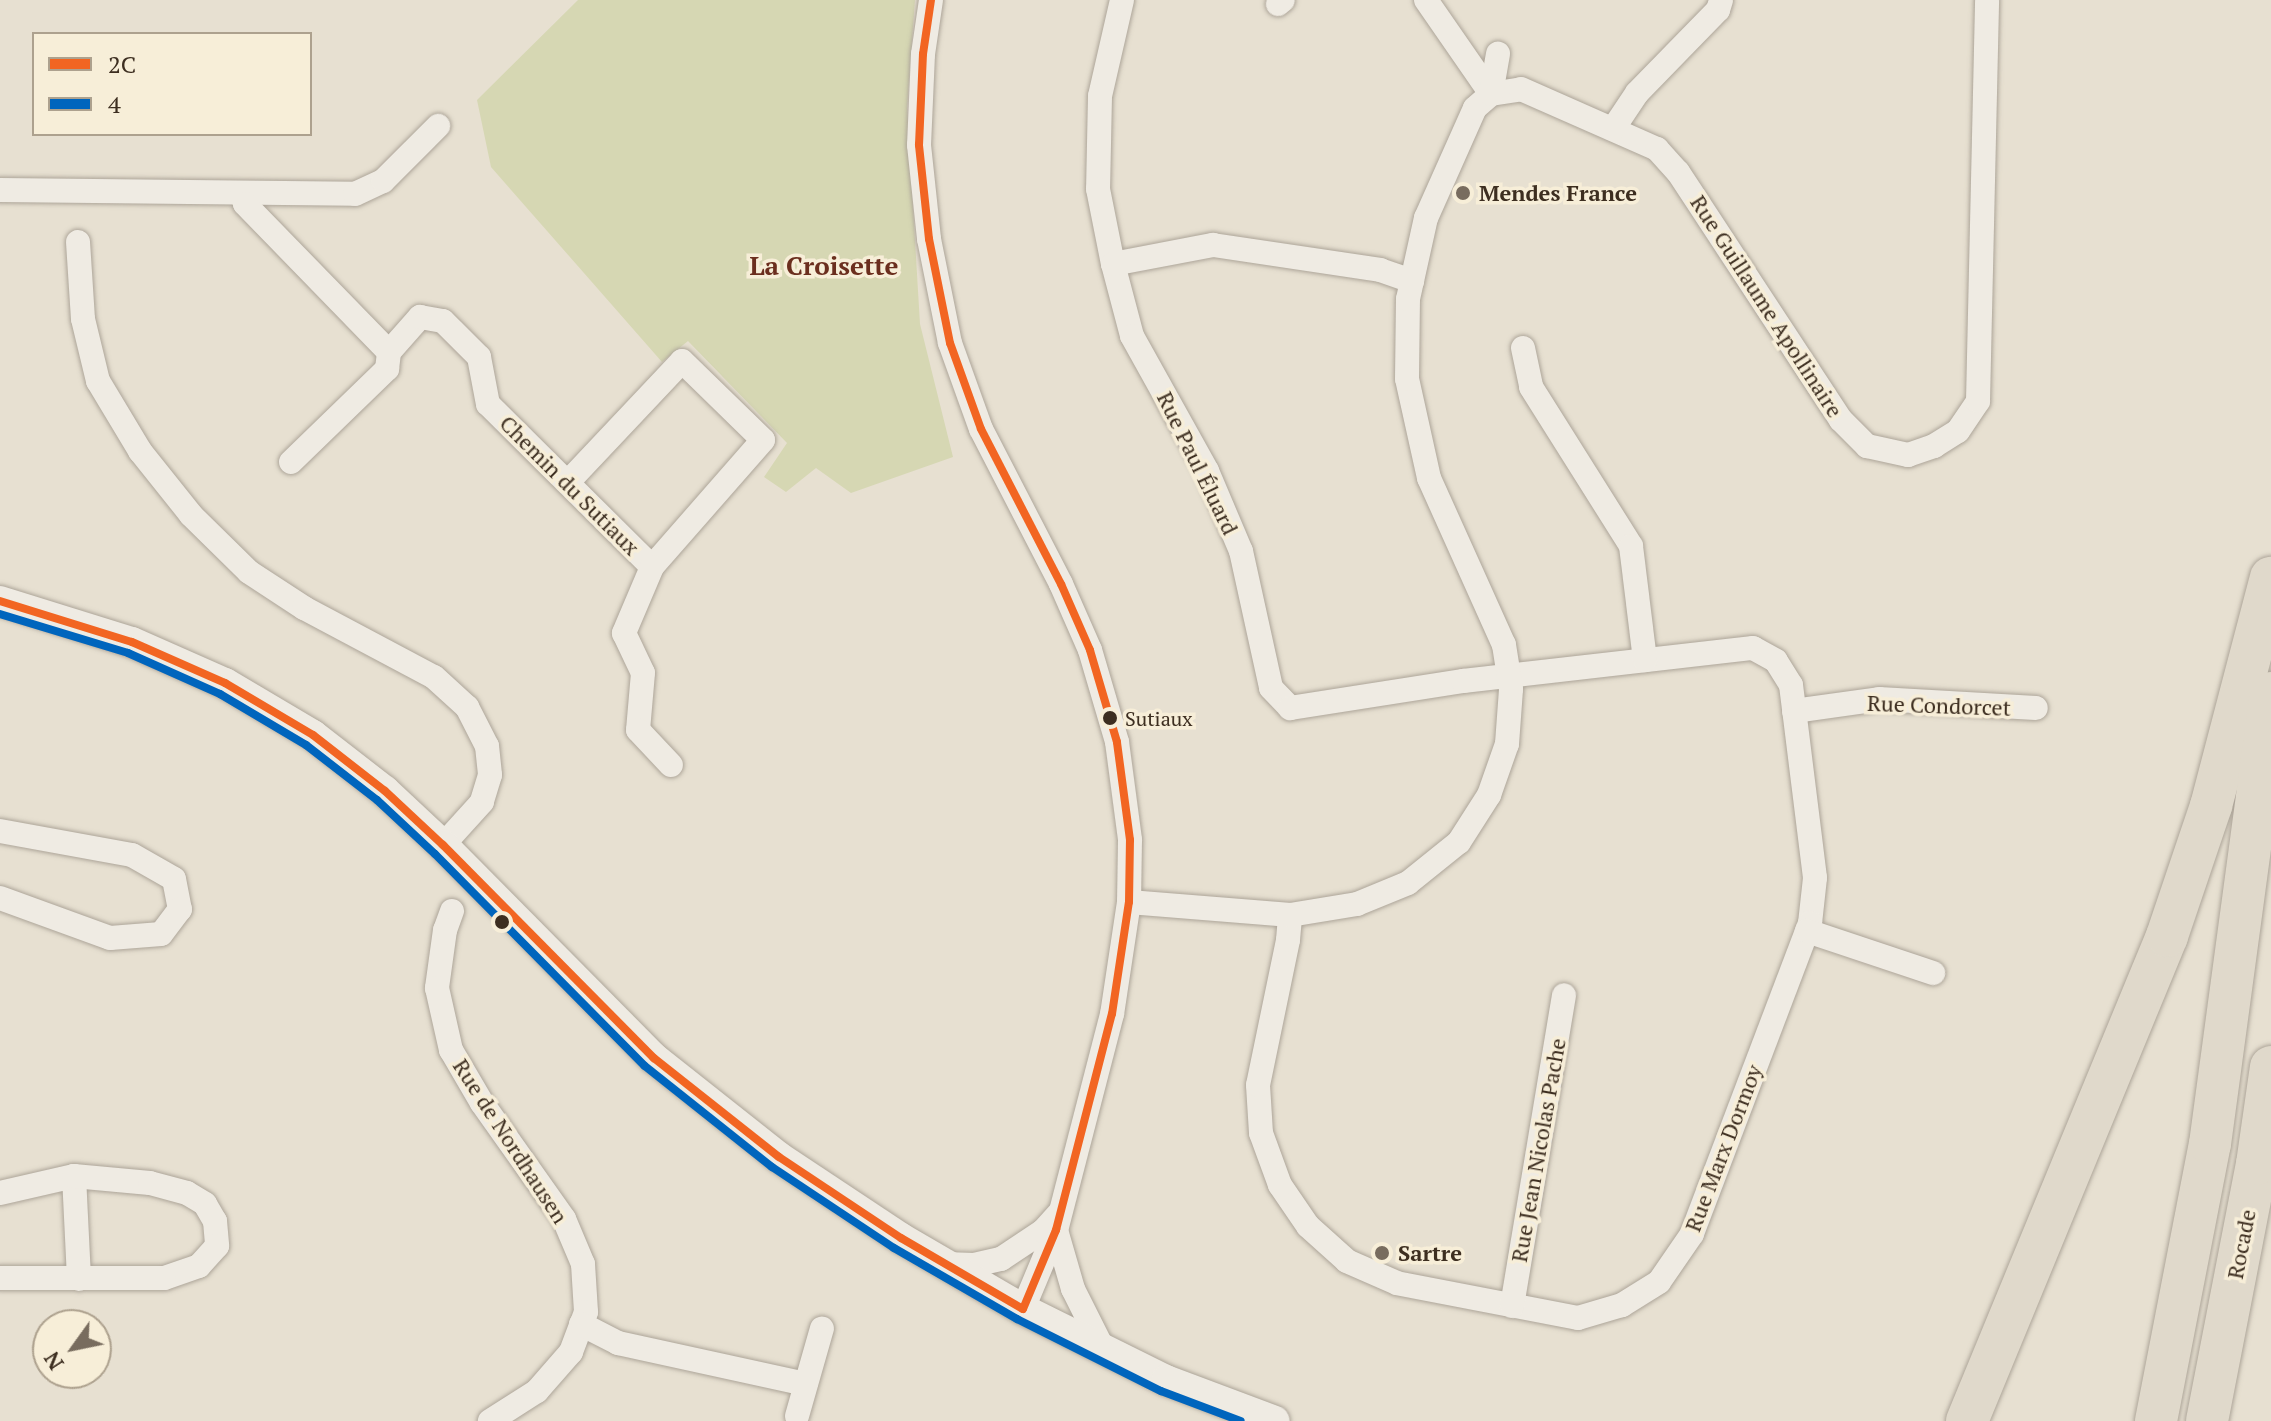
<!DOCTYPE html>
<meta charset="utf-8">
<style>
body{margin:0}
#map{position:relative;width:2271px;height:1421px;overflow:hidden;background:#e7e0d1;font-family:"PT Serif",serif}
div>[style]{position:absolute}
[style*='--x']{left:calc(var(--x)*1px);top:calc(var(--y)*1px);width:calc(var(--w)*1px);rotate:calc(var(--a)*1deg)}
.green>*{inset:0;background:#d6d7b3}
.roads{filter:drop-shadow(0 0 2px #ada599) drop-shadow(0 0 2px #ada599)}
.minor>*{height:24px;margin:-12px;padding:0 12px;transform-origin:12px;border-radius:12px;background:#efebe3}
.tertiary>*{height:30px;margin:-15px;padding:0 15px;transform-origin:15px;border-radius:15px;background:#efebe3}
.trunk>*{height:42px;margin:-21px;padding:0 21px;transform-origin:21px;border-radius:21px;background:#e0d9cb}
.bus-1>*{height:8px;margin:-4px;padding:0 4px;transform-origin:4px;border-radius:4px;background:#f26522}
.bus-2>*{height:8px;margin:-4px;padding:0 4px;transform-origin:4px;border-radius:4px;background:#0065bd}
.dots>*{width:22px;height:22px;translate:-50% -50%;box-sizing:border-box;border:4px solid #f7eed8;border-radius:50%}
span{translate:-50% -50%;white-space:nowrap;text-align:center;line-height:1.15;-webkit-text-stroke:7px #f7eed8;paint-order:stroke}
.bus-label{font-size:20px;color:#3d2e20}
.left{translate:0 -50%;text-align:left}
.poi-label{font-size:22px;color:#3d2e20;font-weight:700}
.street-label{font-size:22px;color:#3d2e20}
.quarter-label{font-size:26px;color:#6b2e1e;font-weight:700}
.legend{position:absolute;left:32px;top:32px;width:280px;height:104px;box-sizing:border-box;background:#f7eed8;border:2px solid #ada18e;margin:0;padding:10px 14px;list-style:none;font-size:24px;color:#3d2e20}
.legend li{display:flex;align-items:center;gap:16px;height:40px}
.legend b{width:40px;border:2px solid #ada18e}
.north{position:absolute;left:32px;top:1309px;width:80px;height:80px;box-sizing:border-box;background:#f7eed8;border:2px solid #ada18e;border-radius:50%;rotate:237deg;font-size:22px;font-weight:700;line-height:32px;text-align:center;color:#3d2e20}
.north::after{content:'';display:block;margin:auto;width:28px;height:36px;background:#786c5e;clip-path:polygon(50% 0,100% 100%,50% 72%,0 100%)}
</style>
<div id="map">
<div class="green">
<i style="clip-path:polygon(578px 0,915px 0,907px 107px,920px 324px,953px 457px,851px 493px,816px 468px,786px 492px,764px 477px,787px 443px,688px 341px,662px 362px,491px 167px,477px 100px)"></i>
</div>
<div class="roads">
<div class="minor">
<i style="--x:931;--y:0;--w:55;--a:98.4"></i>
<i style="--x:923;--y:54;--w:91;--a:92.5"></i>
<i style="--x:919;--y:145;--w:95;--a:83.9"></i>
<i style="--x:929;--y:239;--w:106;--a:78.6"></i>
<i style="--x:950;--y:343;--w:91;--a:70.2"></i>
<i style="--x:981;--y:429;--w:174;--a:62.7"></i>
<i style="--x:1061;--y:584;--w:72;--a:66.3"></i>
<i style="--x:1090;--y:650;--w:96;--a:73.6"></i>
<i style="--x:1117;--y:742;--w:99;--a:82.4"></i>
<i style="--x:1130;--y:840;--w:62;--a:90.9"></i>
<i style="--x:1129;--y:902;--w:113;--a:98.6"></i>
<i style="--x:1112;--y:1014;--w:223;--a:104.5"></i>
<i style="--x:1056;--y:1230;--w:86;--a:112.7"></i>
<i style="--x:1122;--y:0;--w:98;--a:102.9"></i>
<i style="--x:1100;--y:96;--w:93;--a:91.2"></i>
<i style="--x:1098;--y:189;--w:76;--a:78.7"></i>
<i style="--x:1113;--y:264;--w:74;--a:75.2"></i>
<i style="--x:1132;--y:336;--w:154;--a:60.9"></i>
<i style="--x:1207;--y:471;--w:87;--a:67"></i>
<i style="--x:1241;--y:551;--w:140;--a:77.6"></i>
<i style="--x:1271;--y:688;--w:28;--a:46"></i>
<i style="--x:1290;--y:708;--w:175;--a:-8.9"></i>
<i style="--x:1463;--y:681;--w:292;--a:-6.5"></i>
<i style="--x:1753;--y:648;--w:26;--a:29"></i>
<i style="--x:1776;--y:661;--w:28;--a:58"></i>
<i style="--x:1791;--y:685;--w:194;--a:82.9"></i>
<i style="--x:1815;--y:878;--w:45;--a:96.3"></i>
<i style="--x:1810;--y:923;--w:333;--a:110.8"></i>
<i style="--x:1692;--y:1234;--w:58;--a:124.5"></i>
<i style="--x:1659;--y:1282;--w:44;--a:148.1"></i>
<i style="--x:1622;--y:1305;--w:46;--a:163.5"></i>
<i style="--x:1578;--y:1318;--w:184;--a:-169.1"></i>
<i style="--x:1397;--y:1283;--w:55;--a:-156.3"></i>
<i style="--x:1347;--y:1261;--w:52;--a:-138.1"></i>
<i style="--x:1308;--y:1226;--w:50;--a:-124.3"></i>
<i style="--x:1280;--y:1185;--w:55;--a:-110.1"></i>
<i style="--x:1261;--y:1133;--w:48;--a:-93.6"></i>
<i style="--x:1258;--y:1085;--w:148;--a:-78.3"></i>
<i style="--x:1288;--y:940;--w:25;--a:-85"></i>
<i style="--x:1426;--y:0;--w:114;--a:55.3"></i>
<i style="--x:1491;--y:94;--w:30;--a:-9"></i>
<i style="--x:1521;--y:89;--w:149;--a:23.8"></i>
<i style="--x:1657;--y:149;--w:31;--a:48"></i>
<i style="--x:1678;--y:172;--w:297;--a:56.7"></i>
<i style="--x:1841;--y:420;--w:37;--a:45"></i>
<i style="--x:1867;--y:446;--w:42;--a:12.4"></i>
<i style="--x:1908;--y:455;--w:28;--a:-19"></i>
<i style="--x:1934;--y:446;--w:28;--a:-32"></i>
<i style="--x:1958;--y:431;--w:36;--a:-56"></i>
<i style="--x:1978;--y:401;--w:401;--a:-88.7"></i>
<i style="--x:1278;--y:4;--w:6;--a:-39"></i>
<i style="--x:1613;--y:129;--w:43;--a:-56.3"></i>
<i style="--x:1637;--y:93;--w:116;--a:-45.7"></i>
<i style="--x:1718;--y:10;--w:10;--a:-73"></i>
<i style="--x:0;--y:190;--w:355;--a:0.6"></i>
<i style="--x:355;--y:194;--w:31;--a:-25"></i>
<i style="--x:383;--y:181;--w:78;--a:-45"></i>
<i style="--x:242;--y:194;--w:10;--a:73"></i>
<i style="--x:245;--y:204;--w:206;--a:45.8"></i>
<i style="--x:389;--y:352;--w:47;--a:-48.5"></i>
<i style="--x:420;--y:317;--w:23;--a:10"></i>
<i style="--x:443;--y:321;--w:51;--a:45"></i>
<i style="--x:479;--y:357;--w:48;--a:79.2"></i>
<i style="--x:488;--y:404;--w:231;--a:44.8"></i>
<i style="--x:78;--y:242;--w:77;--a:86.3"></i>
<i style="--x:83;--y:319;--w:64;--a:76.4"></i>
<i style="--x:98;--y:381;--w:82;--a:59"></i>
<i style="--x:140;--y:451;--w:82;--a:51.4"></i>
<i style="--x:191;--y:515;--w:81;--a:44.5"></i>
<i style="--x:249;--y:572;--w:66;--a:33.2"></i>
<i style="--x:304;--y:608;--w:147;--a:28"></i>
<i style="--x:434;--y:677;--w:45;--a:42.3"></i>
<i style="--x:467;--y:707;--w:44;--a:62.9"></i>
<i style="--x:487;--y:746;--w:29;--a:84"></i>
<i style="--x:490;--y:775;--w:28;--a:107"></i>
<i style="--x:482;--y:802;--w:58;--a:132.2"></i>
<i style="--x:1113;--y:264;--w:102;--a:-10.8"></i>
<i style="--x:1213;--y:245;--w:169;--a:8.5"></i>
<i style="--x:1380;--y:270;--w:34;--a:19"></i>
<i style="--x:1523;--y:348;--w:40;--a:78"></i>
<i style="--x:1531;--y:387;--w:188;--a:57.8"></i>
<i style="--x:1631;--y:546;--w:115;--a:83"></i>
<i style="--x:291;--y:462;--w:134;--a:-44.1"></i>
<i style="--x:387;--y:369;--w:17;--a:-83"></i>
<i style="--x:568;--y:482;--w:166;--a:-46.7"></i>
<i style="--x:682;--y:361;--w:113;--a:44.3"></i>
<i style="--x:763;--y:440;--w:169;--a:131.2"></i>
<i style="--x:652;--y:567;--w:72;--a:113"></i>
<i style="--x:624;--y:633;--w:44;--a:64.6"></i>
<i style="--x:643;--y:673;--w:57;--a:95"></i>
<i style="--x:638;--y:730;--w:48;--a:46.7"></i>
<i style="--x:1794;--y:711;--w:86;--a:-8"></i>
<i style="--x:1879;--y:699;--w:157;--a:3.3"></i>
<i style="--x:0;--y:831;--w:134;--a:10.3"></i>
<i style="--x:132;--y:855;--w:48;--a:29.7"></i>
<i style="--x:174;--y:879;--w:31;--a:79"></i>
<i style="--x:180;--y:909;--w:31;--a:127"></i>
<i style="--x:161;--y:934;--w:51;--a:175.5"></i>
<i style="--x:110;--y:938;--w:117;--a:-160"></i>
<i style="--x:1129;--y:902;--w:162;--a:4.6"></i>
<i style="--x:1290;--y:915;--w:68;--a:-9.3"></i>
<i style="--x:1357;--y:904;--w:55;--a:-22.4"></i>
<i style="--x:1408;--y:883;--w:65;--a:-38.8"></i>
<i style="--x:1459;--y:842;--w:56;--a:-57.4"></i>
<i style="--x:1489;--y:795;--w:54;--a:-70.6"></i>
<i style="--x:1507;--y:744;--w:55;--a:-85.8"></i>
<i style="--x:1511;--y:689;--w:45;--a:-99"></i>
<i style="--x:1504;--y:645;--w:183;--a:-114.2"></i>
<i style="--x:1429;--y:478;--w:101;--a:-102.5"></i>
<i style="--x:1407;--y:379;--w:80;--a:-89.3"></i>
<i style="--x:1408;--y:299;--w:83;--a:-77.5"></i>
<i style="--x:1426;--y:218;--w:120;--a:-66"></i>
<i style="--x:1475;--y:108;--w:21;--a:-41"></i>
<i style="--x:1491;--y:94;--w:41;--a:-80.1"></i>
<i style="--x:452;--y:911;--w:20;--a:110"></i>
<i style="--x:445;--y:930;--w:59;--a:97.9"></i>
<i style="--x:437;--y:988;--w:64;--a:77.3"></i>
<i style="--x:451;--y:1050;--w:61;--a:59.7"></i>
<i style="--x:482;--y:1103;--w:142;--a:54.7"></i>
<i style="--x:564;--y:1219;--w:49;--a:67.1"></i>
<i style="--x:583;--y:1264;--w:48;--a:86.4"></i>
<i style="--x:586;--y:1312;--w:43;--a:110.6"></i>
<i style="--x:571;--y:1352;--w:52;--a:131.1"></i>
<i style="--x:537;--y:1391;--w:56;--a:147.4"></i>
<i style="--x:1807;--y:931;--w:133;--a:18.4"></i>
<i style="--x:74;--y:1176;--w:103;--a:87.2"></i>
<i style="--x:0;--y:1193;--w:76;--a:-12.9"></i>
<i style="--x:74;--y:1176;--w:76;--a:5.3"></i>
<i style="--x:150;--y:1183;--w:38;--a:15"></i>
<i style="--x:187;--y:1193;--w:21;--a:31"></i>
<i style="--x:205;--y:1204;--w:20;--a:60"></i>
<i style="--x:215;--y:1221;--w:25;--a:85"></i>
<i style="--x:217;--y:1246;--w:27;--a:132"></i>
<i style="--x:199;--y:1266;--w:37;--a:161"></i>
<i style="--x:164;--y:1278;--w:164;--a:180"></i>
<i style="--x:1056;--y:1230;--w:61;--a:73.9"></i>
<i style="--x:1073;--y:1289;--w:67;--a:63.4"></i>
<i style="--x:945;--y:1264;--w:29;--a:2"></i>
<i style="--x:974;--y:1265;--w:28;--a:-13"></i>
<i style="--x:1001;--y:1259;--w:50;--a:-33.7"></i>
<i style="--x:1043;--y:1231;--w:24;--a:-48"></i>
<i style="--x:1512;--y:1306;--w:315;--a:-80.5"></i>
<i style="--x:581;--y:1324;--w:42;--a:27.2"></i>
<i style="--x:618;--y:1343;--w:192;--a:12.3"></i>
<i style="--x:797;--y:1416;--w:91;--a:-74.1"></i>
</div>
<div class="tertiary">
<i style="--x:0;--y:601;--w:138;--a:17.3"></i>
<i style="--x:132;--y:642;--w:102;--a:23.8"></i>
<i style="--x:225;--y:683;--w:102;--a:30.6"></i>
<i style="--x:313;--y:735;--w:91;--a:37.9"></i>
<i style="--x:385;--y:791;--w:79;--a:43"></i>
<i style="--x:443;--y:845;--w:300;--a:45.3"></i>
<i style="--x:654;--y:1058;--w:159;--a:38.4"></i>
<i style="--x:779;--y:1157;--w:146;--a:33.6"></i>
<i style="--x:901;--y:1238;--w:141;--a:30.2"></i>
<i style="--x:1023;--y:1309;--w:160;--a:26.4"></i>
<i style="--x:1166;--y:1380;--w:116;--a:20.6"></i>
</div>
<div class="trunk">
<i style="--x:1967;--y:1421;--w:525;--a:-67.59"></i>
<i style="--x:2167;--y:936;--w:137;--a:-71.3"></i>
<i style="--x:2211;--y:806;--w:236;--a:-75.3"></i>
<i style="--x:2156;--y:1421;--w:282;--a:-79"></i>
<i style="--x:2210;--y:1144;--w:455;--a:-82.3"></i>
<i style="--x:2207;--y:1421;--w:262;--a:-79"></i>
<i style="--x:2257;--y:1164;--w:98;--a:-81.8"></i>
</div>
</div>
<div class="bus-1">
<i style="--x:0;--y:601;--w:138;--a:17.3"></i>
<i style="--x:132;--y:642;--w:102;--a:23.8"></i>
<i style="--x:225;--y:683;--w:102;--a:30.6"></i>
<i style="--x:313;--y:735;--w:91;--a:37.9"></i>
<i style="--x:385;--y:791;--w:79;--a:43"></i>
<i style="--x:443;--y:845;--w:300;--a:45.3"></i>
<i style="--x:654;--y:1058;--w:159;--a:38.4"></i>
<i style="--x:779;--y:1157;--w:146;--a:33.6"></i>
<i style="--x:901;--y:1238;--w:141;--a:30.2"></i>
<i style="--x:1023;--y:1309;--w:86;--a:-67.3"></i>
<i style="--x:1056;--y:1230;--w:223;--a:-75.5"></i>
<i style="--x:1112;--y:1014;--w:113;--a:-81.4"></i>
<i style="--x:1129;--y:902;--w:62;--a:-89.1"></i>
<i style="--x:1130;--y:840;--w:99;--a:-97.6"></i>
<i style="--x:1117;--y:742;--w:96;--a:-106.4"></i>
<i style="--x:1090;--y:650;--w:72;--a:-113.7"></i>
<i style="--x:1061;--y:584;--w:174;--a:-117.3"></i>
<i style="--x:981;--y:429;--w:91;--a:-109.8"></i>
<i style="--x:950;--y:343;--w:106;--a:-101.4"></i>
<i style="--x:929;--y:239;--w:95;--a:-96.1"></i>
<i style="--x:919;--y:145;--w:91;--a:-87.5"></i>
<i style="--x:923;--y:54;--w:55;--a:-81.6"></i>
</div>
<div class="bus-2">
<i style="--x:0;--y:614;--w:134;--a:16.9"></i>
<i style="--x:128;--y:653;--w:101;--a:24"></i>
<i style="--x:220;--y:694;--w:100;--a:30.7"></i>
<i style="--x:306;--y:745;--w:90;--a:37.8"></i>
<i style="--x:377;--y:800;--w:79;--a:43"></i>
<i style="--x:435;--y:854;--w:298;--a:45.3"></i>
<i style="--x:645;--y:1066;--w:162;--a:38.5"></i>
<i style="--x:772;--y:1167;--w:146;--a:33.6"></i>
<i style="--x:894;--y:1248;--w:142;--a:30"></i>
<i style="--x:1017;--y:1319;--w:161;--a:26.6"></i>
<i style="--x:1161;--y:1391;--w:85;--a:20.6"></i>
</div>
<div class="dots">
<i style="left:1463px;top:193px;background:#786c5e"></i>
<i style="left:1110px;top:718px;background:#3d2e20"></i>
<i style="left:502px;top:922px;background:#3d2e20"></i>
<i style="left:1382px;top:1253px;background:#786c5e"></i>
</div>
<div class="bus-label">
<span class="left" style="left:1125px;top:718px">Sutiaux</span>
</div>
<div class="poi-label">
<span class="left" style="left:1479px;top:193px">Mendes France</span>
<span class="left" style="left:1398px;top:1253px">Sartre</span>
</div>
<div class="street-label">
<span style="left:1767px;top:306px;rotate:57deg">Rue Guillaume Apollinaire</span>
<span style="left:1198px;top:463px;rotate:64deg">Rue Paul Éluard</span>
<span style="left:570px;top:485px;rotate:45deg">Chemin du Sutiaux</span>
<span style="left:1939px;top:705px;rotate:2deg">Rue Condorcet</span>
<span style="left:511px;top:1141px;rotate:57deg">Rue de Nordhausen</span>
<span style="left:1723px;top:1148px;rotate:-69deg">Rue Marx Dormoy</span>
<span style="left:1538px;top:1150px;rotate:-80deg">Rue Jean Nicolas Pache</span>
<span style="left:2241px;top:1244px;rotate:-79deg">Rocade</span>
</div>
<div class="quarter-label">
<span style="left:824px;top:266px">La Croisette</span>
</div>
<ul class="legend">
<li><b style="height:10px;background:#f26522"></b>2C</li>
<li><b style="height:10px;background:#0065bd"></b>4</li>
</ul>
<div class="north">N</div>
</div>
